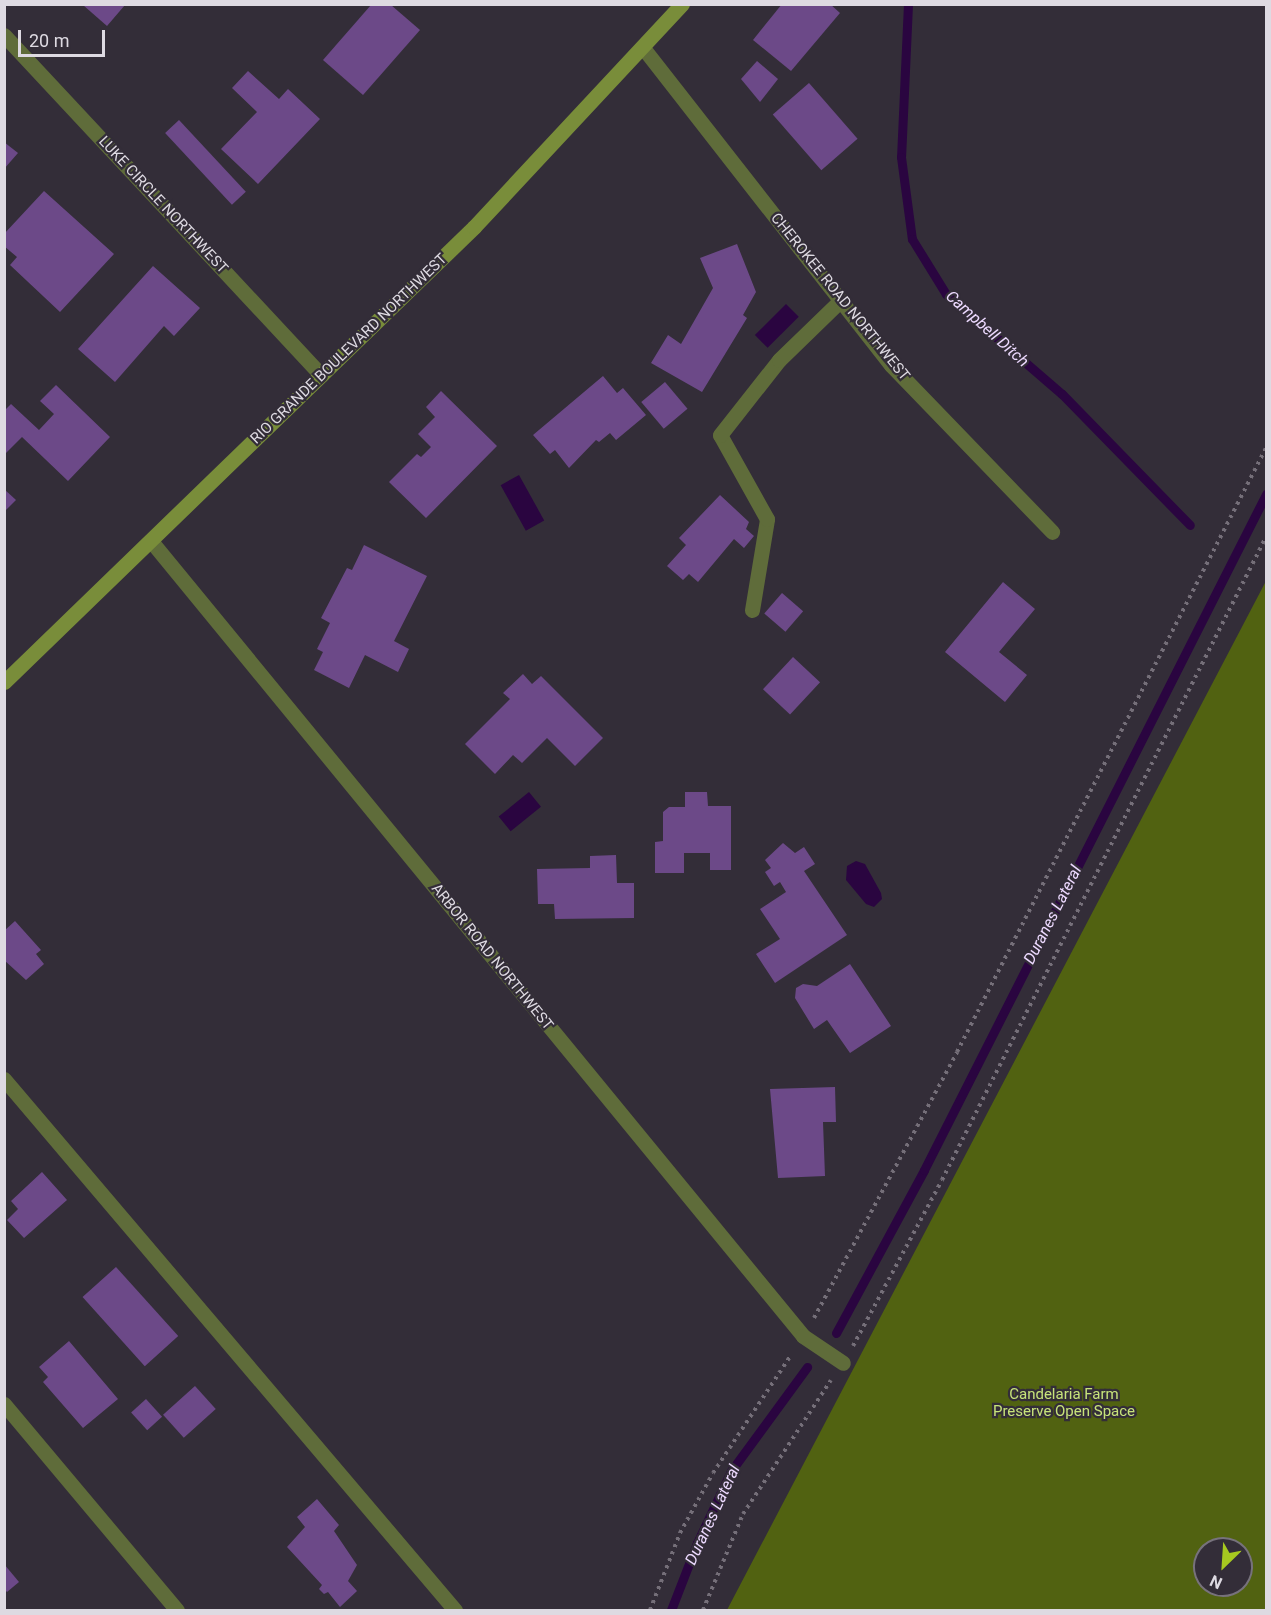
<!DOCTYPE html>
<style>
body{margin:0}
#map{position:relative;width:1271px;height:1615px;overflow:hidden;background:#332d38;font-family:Roboto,sans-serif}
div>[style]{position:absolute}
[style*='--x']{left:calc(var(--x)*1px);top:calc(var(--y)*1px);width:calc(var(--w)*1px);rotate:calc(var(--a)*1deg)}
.green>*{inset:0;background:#516211}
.water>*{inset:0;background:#2a0540;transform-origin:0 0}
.stream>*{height:9px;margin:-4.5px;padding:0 4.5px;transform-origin:4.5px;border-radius:4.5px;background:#2a0540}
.building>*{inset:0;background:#6c4988;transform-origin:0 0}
.path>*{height:4px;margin-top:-2px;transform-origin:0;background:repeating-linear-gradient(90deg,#756f79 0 3px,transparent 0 7.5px)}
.lane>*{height:15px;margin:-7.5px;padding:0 7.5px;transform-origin:7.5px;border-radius:7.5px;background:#5f6c3a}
.street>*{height:15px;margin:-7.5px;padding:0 7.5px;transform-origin:7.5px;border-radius:7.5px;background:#5f6c3a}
.secondary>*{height:15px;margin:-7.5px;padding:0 7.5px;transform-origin:7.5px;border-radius:7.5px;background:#798d3a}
span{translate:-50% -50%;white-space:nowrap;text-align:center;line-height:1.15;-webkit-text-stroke:4.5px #332d38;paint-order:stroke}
.street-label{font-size:15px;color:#dedae2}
.park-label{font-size:15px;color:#c7e37a}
.water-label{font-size:16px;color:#eddaff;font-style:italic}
.frame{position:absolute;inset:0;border:6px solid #dedae2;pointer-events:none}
.north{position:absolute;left:1193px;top:1537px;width:60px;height:60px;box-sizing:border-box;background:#332d38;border:2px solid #77727c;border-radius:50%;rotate:205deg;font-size:16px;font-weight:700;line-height:24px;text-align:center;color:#dedae2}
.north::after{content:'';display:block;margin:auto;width:21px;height:27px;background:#a6c820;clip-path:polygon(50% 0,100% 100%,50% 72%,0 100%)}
.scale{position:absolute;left:18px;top:30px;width:87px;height:27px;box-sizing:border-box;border:3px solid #dedae2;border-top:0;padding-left:8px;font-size:18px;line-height:21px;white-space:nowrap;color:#dedae2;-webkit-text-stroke:4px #332d38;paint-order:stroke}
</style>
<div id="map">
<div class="green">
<i style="clip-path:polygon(evenodd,1266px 581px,1266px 1610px,727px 1610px,1266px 581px,1205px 1549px,1241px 1549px,1241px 1585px,1205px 1585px,1205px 1549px)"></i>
</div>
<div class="water">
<i style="left:786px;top:304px;width:18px;height:44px;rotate:45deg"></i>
<i style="left:519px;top:475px;width:52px;height:21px;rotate:61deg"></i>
<i style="left:529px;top:792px;width:19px;height:39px;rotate:51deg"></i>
<i style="clip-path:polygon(856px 861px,865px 864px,881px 893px,882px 899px,874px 907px,866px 904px,846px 880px,847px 866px)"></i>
</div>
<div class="stream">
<i style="--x:908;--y:4;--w:153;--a:92.6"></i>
<i style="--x:901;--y:157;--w:83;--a:82.4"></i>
<i style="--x:912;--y:239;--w:65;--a:58.3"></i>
<i style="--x:946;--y:294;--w:153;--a:40.8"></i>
<i style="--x:1062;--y:394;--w:183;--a:45.7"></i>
<i style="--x:836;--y:1333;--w:185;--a:-61.6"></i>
<i style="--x:924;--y:1170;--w:758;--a:-63.16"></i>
<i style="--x:671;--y:1610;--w:72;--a:-68.8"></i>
<i style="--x:697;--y:1543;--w:80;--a:-64.7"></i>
<i style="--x:731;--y:1471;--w:129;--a:-53.8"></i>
</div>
<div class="building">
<i style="clip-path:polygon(782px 4px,830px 4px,840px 13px,791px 71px,753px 40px)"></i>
<i style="clip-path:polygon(83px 5px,125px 5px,107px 26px)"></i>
<i style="clip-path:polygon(371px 5px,391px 5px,420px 30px,363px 95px,323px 60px)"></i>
<i style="clip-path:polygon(757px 61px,778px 79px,760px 102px,741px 79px)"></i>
<i style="clip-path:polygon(248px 71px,279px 99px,288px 89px,320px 119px,258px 184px,221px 149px,257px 112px,232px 88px)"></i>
<i style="left:809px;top:83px;width:74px;height:48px;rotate:49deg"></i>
<i style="left:179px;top:120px;width:98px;height:19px;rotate:47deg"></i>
<i style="clip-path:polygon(4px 142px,18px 153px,4px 169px)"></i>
<i style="clip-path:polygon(44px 191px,114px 254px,60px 312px,10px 265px,17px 257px,4px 246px,4px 234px)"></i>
<i style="clip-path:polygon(737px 244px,756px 292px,743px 315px,747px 318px,702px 392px,651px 363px,668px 335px,681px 344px,713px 288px,700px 258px)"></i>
<i style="clip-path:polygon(153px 266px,200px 308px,174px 336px,164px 326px,115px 382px,78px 349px)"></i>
<i style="clip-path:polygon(603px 376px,617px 393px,623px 388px,646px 415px,616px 440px,610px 433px,599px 442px,596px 440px,569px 468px,555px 450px,550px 454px,533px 435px)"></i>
<i style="left:665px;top:382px;width:35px;height:31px;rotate:50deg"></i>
<i style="clip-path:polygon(56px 385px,110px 437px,68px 481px,22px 437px,4px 455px,4px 411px,11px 404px,39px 430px,54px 414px,40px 401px)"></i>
<i style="clip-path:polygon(441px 391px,497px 446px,426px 518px,389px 482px,417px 454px,421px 457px,431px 447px,418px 434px,435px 417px,426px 407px)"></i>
<i style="clip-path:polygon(4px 489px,16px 500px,4px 512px)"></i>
<i style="clip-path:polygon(720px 495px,749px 522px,746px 529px,754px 536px,744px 548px,734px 539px,698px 582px,689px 574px,683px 580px,667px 566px,686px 545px,679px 538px)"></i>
<i style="clip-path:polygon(364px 545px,427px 576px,394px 641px,409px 649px,398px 672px,365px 655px,349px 688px,314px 670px,323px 652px,317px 649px,330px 623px,321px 618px,347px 568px,352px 570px)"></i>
<i style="clip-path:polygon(1003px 582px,1035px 609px,999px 652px,1027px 675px,1005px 702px,945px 652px)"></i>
<i style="left:782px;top:593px;width:28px;height:27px;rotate:41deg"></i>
<i style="left:793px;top:657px;width:37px;height:44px;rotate:43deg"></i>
<i style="clip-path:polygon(523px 674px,532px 684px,541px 676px,603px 738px,575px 766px,547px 738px,522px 763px,513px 755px,495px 774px,465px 744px,510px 699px,503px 693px)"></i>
<i style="clip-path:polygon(685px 792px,707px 792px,708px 806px,731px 806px,731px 870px,710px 870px,710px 853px,684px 853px,684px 873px,655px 873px,655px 842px,663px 841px,663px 812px,669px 807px,685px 807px)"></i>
<i style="clip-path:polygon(783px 843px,795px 853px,804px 847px,815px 864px,804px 871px,847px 935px,775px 983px,756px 954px,780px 939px,760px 909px,786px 892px,780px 882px,774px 886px,765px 872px,771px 868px,765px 860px)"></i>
<i style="clip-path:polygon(616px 855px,617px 883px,634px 883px,634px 918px,555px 919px,554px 904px,538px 904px,537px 869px,590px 868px,590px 856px)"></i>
<i style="clip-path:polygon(15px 921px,41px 950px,36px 954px,44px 964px,26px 980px,4px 960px,4px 931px)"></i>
<i style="clip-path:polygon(850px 964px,891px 1026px,850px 1053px,827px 1020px,814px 1029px,795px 998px,796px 988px,803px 984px,817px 986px)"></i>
<i style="clip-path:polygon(835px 1087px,836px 1122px,823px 1122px,825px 1176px,778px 1178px,770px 1089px)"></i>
<i style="clip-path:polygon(42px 1172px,67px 1200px,24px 1238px,7px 1220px,18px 1209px,11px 1201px)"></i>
<i style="left:116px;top:1267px;width:93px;height:45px;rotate:48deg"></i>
<i style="clip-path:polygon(69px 1341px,118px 1399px,83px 1428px,43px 1382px,48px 1377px,39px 1367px)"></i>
<i style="left:195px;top:1386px;width:31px;height:43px;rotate:48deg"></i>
<i style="left:146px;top:1399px;width:24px;height:20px;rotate:48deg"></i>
<i style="clip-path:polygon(317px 1499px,339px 1525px,334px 1531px,357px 1565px,348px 1581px,357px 1591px,340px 1607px,328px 1592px,324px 1594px,319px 1589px,322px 1585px,287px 1547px,305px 1527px,297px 1517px)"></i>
<i style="clip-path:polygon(4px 1564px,19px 1582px,7px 1592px,4px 1589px)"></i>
</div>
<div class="path">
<i style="--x:814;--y:1318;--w:302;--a:-61.7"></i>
<i style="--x:957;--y:1052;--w:678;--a:-62.91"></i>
<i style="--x:853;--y:1346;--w:188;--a:-61.8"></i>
<i style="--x:942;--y:1180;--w:720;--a:-63.26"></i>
<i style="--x:650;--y:1610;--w:83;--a:-68.7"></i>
<i style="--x:680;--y:1533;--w:68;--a:-61.2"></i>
<i style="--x:713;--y:1473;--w:141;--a:-56.5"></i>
<i style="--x:703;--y:1610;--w:104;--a:-67.4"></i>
<i style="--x:743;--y:1514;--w:160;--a:-56.7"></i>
</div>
<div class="lane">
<i style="--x:752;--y:610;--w:92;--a:-80.6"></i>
<i style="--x:767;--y:519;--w:96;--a:-119.2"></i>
<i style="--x:720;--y:435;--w:95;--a:-51.8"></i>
<i style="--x:779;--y:360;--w:86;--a:-44.1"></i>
<i style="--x:4;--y:1079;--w:697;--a:49.66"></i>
<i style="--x:4;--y:1404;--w:269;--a:50"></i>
</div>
<div class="street">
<i style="--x:4;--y:35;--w:465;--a:47"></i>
<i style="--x:644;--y:49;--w:401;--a:52"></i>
<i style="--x:891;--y:365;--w:232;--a:46"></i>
<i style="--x:151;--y:541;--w:1028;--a:50.64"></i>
<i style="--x:803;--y:1336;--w:48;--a:34"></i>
</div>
<div class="secondary">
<i style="--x:4;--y:682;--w:654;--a:-44.07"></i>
<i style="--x:474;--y:227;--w:305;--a:-47"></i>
</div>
<div class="street-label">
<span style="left:163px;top:205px;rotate:47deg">LUKE CIRCLE NORTHWEST</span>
<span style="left:840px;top:297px;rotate:51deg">CHEROKEE ROAD NORTHWEST</span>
<span style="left:349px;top:349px;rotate:-44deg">RIO GRANDE BOULEVARD NORTHWEST</span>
<span style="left:492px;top:957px;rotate:51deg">ARBOR ROAD NORTHWEST</span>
</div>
<div class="park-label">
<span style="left:1064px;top:1403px">Candelaria Farm<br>Preserve Open Space</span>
</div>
<div class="water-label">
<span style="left:987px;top:329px;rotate:42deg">Campbell Ditch</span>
<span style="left:1053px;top:915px;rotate:-63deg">Duranes Lateral</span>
<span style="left:713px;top:1515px;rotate:-65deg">Duranes Lateral</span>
</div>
<div class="frame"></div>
<div class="north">N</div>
<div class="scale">20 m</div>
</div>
